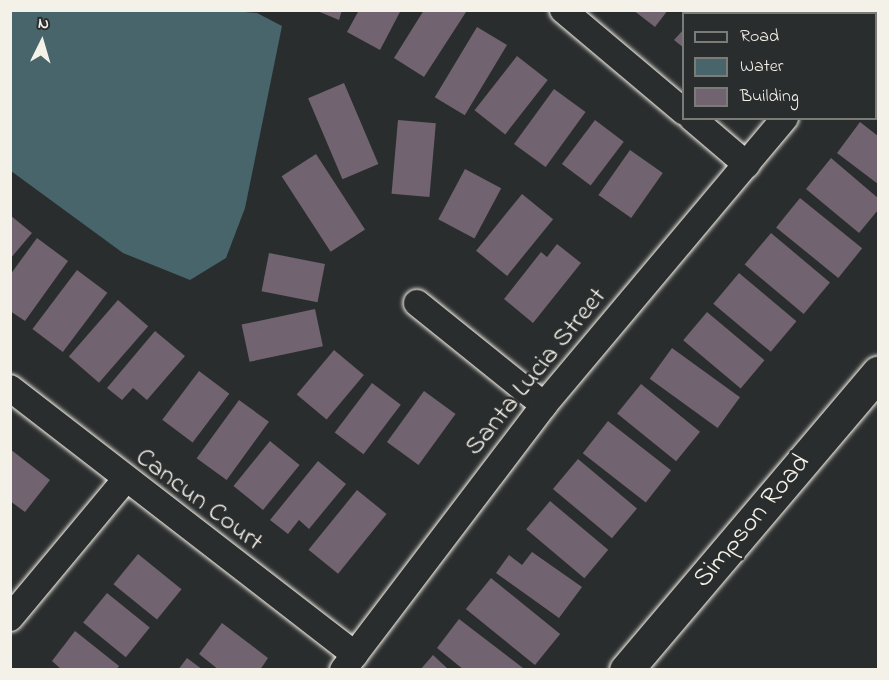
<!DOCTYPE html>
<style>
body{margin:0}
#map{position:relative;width:889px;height:680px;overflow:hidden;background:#2a2d2e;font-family:"Indie Flower",sans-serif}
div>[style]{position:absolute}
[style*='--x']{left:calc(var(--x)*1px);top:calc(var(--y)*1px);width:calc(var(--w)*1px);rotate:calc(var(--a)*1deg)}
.water>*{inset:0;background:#47656a}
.building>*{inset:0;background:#71636f;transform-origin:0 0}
.roads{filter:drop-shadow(0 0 2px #f4f1e8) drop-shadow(0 0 2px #f4f1e8)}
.street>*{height:26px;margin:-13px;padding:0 13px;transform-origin:13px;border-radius:13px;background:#2a2d2e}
.secondary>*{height:33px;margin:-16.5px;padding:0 16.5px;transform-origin:16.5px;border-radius:16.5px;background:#2a2d2e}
span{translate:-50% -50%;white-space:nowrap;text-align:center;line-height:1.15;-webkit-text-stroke:5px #2a2d2e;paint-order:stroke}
.street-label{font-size:27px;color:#f4f1e8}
.frame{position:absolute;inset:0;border:12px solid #f4f1e8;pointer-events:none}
.legend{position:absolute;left:682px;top:12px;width:195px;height:108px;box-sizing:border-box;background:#2a2d2e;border:2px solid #7b7b78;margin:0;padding:8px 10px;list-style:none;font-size:18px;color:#f4f1e8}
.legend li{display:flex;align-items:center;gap:12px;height:30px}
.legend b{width:30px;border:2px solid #7b7b78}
.north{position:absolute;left:12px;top:12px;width:60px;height:60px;-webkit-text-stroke:4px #2a2d2e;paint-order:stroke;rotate:5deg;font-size:16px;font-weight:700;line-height:24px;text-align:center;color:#f4f1e8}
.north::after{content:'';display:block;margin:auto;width:21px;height:27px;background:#f4f1e8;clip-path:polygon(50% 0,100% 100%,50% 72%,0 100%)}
</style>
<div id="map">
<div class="water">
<i style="clip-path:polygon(10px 11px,233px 11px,257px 13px,282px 26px,245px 208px,226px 258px,190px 280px,123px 253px,11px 171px)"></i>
</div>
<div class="building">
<i style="clip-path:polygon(315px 10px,342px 10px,339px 20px)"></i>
<i style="clip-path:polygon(359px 10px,401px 10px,380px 50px,347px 32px)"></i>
<i style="clip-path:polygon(424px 10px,466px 12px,424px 77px,394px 58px)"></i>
<i style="clip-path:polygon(633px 10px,668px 10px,655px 27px)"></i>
<i style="left:711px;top:10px;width:64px;height:6px"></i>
<i style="left:477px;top:27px;width:35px;height:82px;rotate:31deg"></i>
<i style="clip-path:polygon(684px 29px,684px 48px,674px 40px)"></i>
<i style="left:517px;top:56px;width:39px;height:69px;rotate:38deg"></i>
<i style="left:344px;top:83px;width:88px;height:39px;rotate:67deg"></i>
<i style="left:554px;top:89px;width:39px;height:68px;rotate:36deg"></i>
<i style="left:398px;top:120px;width:38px;height:74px;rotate:5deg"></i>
<i style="left:595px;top:120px;width:36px;height:55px;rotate:37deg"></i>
<i style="clip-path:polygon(860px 122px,878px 136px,878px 184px,837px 153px)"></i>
<i style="left:630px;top:150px;width:40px;height:55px;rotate:35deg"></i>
<i style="left:316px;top:154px;width:90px;height:41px;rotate:57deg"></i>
<i style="clip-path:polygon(831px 158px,878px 198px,878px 210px,859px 233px,806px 189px)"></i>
<i style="left:465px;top:169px;width:41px;height:57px;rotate:28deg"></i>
<i style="left:522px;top:194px;width:40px;height:73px;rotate:39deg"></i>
<i style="left:800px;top:198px;width:80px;height:38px;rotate:39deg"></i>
<i style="clip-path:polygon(10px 215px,32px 233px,10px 259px)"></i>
<i style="left:771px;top:233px;width:77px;height:41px;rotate:40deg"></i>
<i style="clip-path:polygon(37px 238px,68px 261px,25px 321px,10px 311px,10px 275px)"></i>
<i style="clip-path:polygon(557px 244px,581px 263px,533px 323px,504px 299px,541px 252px,547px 257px)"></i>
<i style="left:269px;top:253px;width:57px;height:39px;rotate:11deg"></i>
<i style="left:77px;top:270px;width:38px;height:74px;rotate:37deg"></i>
<i style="left:739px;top:273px;width:75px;height:40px;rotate:40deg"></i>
<i style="left:118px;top:300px;width:40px;height:75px;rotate:41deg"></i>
<i style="left:315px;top:309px;width:38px;height:75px;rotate:78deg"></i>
<i style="left:707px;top:312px;width:75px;height:37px;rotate:40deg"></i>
<i style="clip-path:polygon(155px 331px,185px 356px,147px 400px,133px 388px,122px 400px,107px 388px)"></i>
<i style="left:672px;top:348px;width:84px;height:38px;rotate:36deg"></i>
<i style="left:334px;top:350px;width:39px;height:58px;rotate:40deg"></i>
<i style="left:199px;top:371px;width:38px;height:61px;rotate:37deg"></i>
<i style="left:372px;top:383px;width:36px;height:62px;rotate:37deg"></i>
<i style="left:641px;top:384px;width:76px;height:38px;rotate:39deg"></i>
<i style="left:424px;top:391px;width:39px;height:63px;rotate:36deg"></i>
<i style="left:239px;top:400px;width:37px;height:72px;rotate:36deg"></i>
<i style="left:608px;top:421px;width:80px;height:41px;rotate:38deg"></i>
<i style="left:270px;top:441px;width:38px;height:58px;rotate:39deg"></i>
<i style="clip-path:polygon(10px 449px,50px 480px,25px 512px,10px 501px)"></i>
<i style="left:578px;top:459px;width:77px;height:39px;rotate:40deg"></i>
<i style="clip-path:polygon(318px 461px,346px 484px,309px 529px,299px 520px,288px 534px,270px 520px)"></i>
<i style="left:357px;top:490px;width:38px;height:77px;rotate:39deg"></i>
<i style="left:550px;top:501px;width:76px;height:37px;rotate:40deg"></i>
<i style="clip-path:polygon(532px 552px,582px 587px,559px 618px,496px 573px,509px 555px,522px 565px)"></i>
<i style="left:138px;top:554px;width:56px;height:39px;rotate:39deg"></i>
<i style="left:491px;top:578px;width:89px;height:40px;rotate:39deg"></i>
<i style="left:107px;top:593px;width:55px;height:38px;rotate:39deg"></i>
<i style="clip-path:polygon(459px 619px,523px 668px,521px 670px,464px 670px,437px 648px)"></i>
<i style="clip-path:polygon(222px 623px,268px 658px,260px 670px,219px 670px,199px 654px)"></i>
<i style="clip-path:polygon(75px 631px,119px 666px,116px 670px,62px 670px,52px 661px)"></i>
<i style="clip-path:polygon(433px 655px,449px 670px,420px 670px)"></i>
<i style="clip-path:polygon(187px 658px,203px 670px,178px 670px)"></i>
</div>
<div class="roads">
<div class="street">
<i style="--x:563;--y:10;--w:158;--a:40.1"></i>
<i style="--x:869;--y:14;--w:5;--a:-53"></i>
<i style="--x:692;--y:118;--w:72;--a:40.5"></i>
<i style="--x:417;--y:303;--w:163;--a:38.8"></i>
<i style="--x:10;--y:388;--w:436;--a:37.7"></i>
<i style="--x:10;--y:618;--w:178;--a:-50.2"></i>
<i style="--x:343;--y:670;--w:333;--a:-52.8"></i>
<i style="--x:544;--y:405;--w:375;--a:-50"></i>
</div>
<div class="secondary">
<i style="--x:626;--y:670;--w:390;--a:-49.7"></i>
</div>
</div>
<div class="street-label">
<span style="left:536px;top:372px;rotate:-51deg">Santa Lucia Street</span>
<span style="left:199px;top:500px;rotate:37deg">Cancun Court</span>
<span style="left:752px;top:521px;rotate:-50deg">Simpson Road</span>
</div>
<div class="frame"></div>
<ul class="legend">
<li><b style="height:8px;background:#2a2d2e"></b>Road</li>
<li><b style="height:16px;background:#47656a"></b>Water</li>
<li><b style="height:16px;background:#71636f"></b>Building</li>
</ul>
<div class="north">N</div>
</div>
